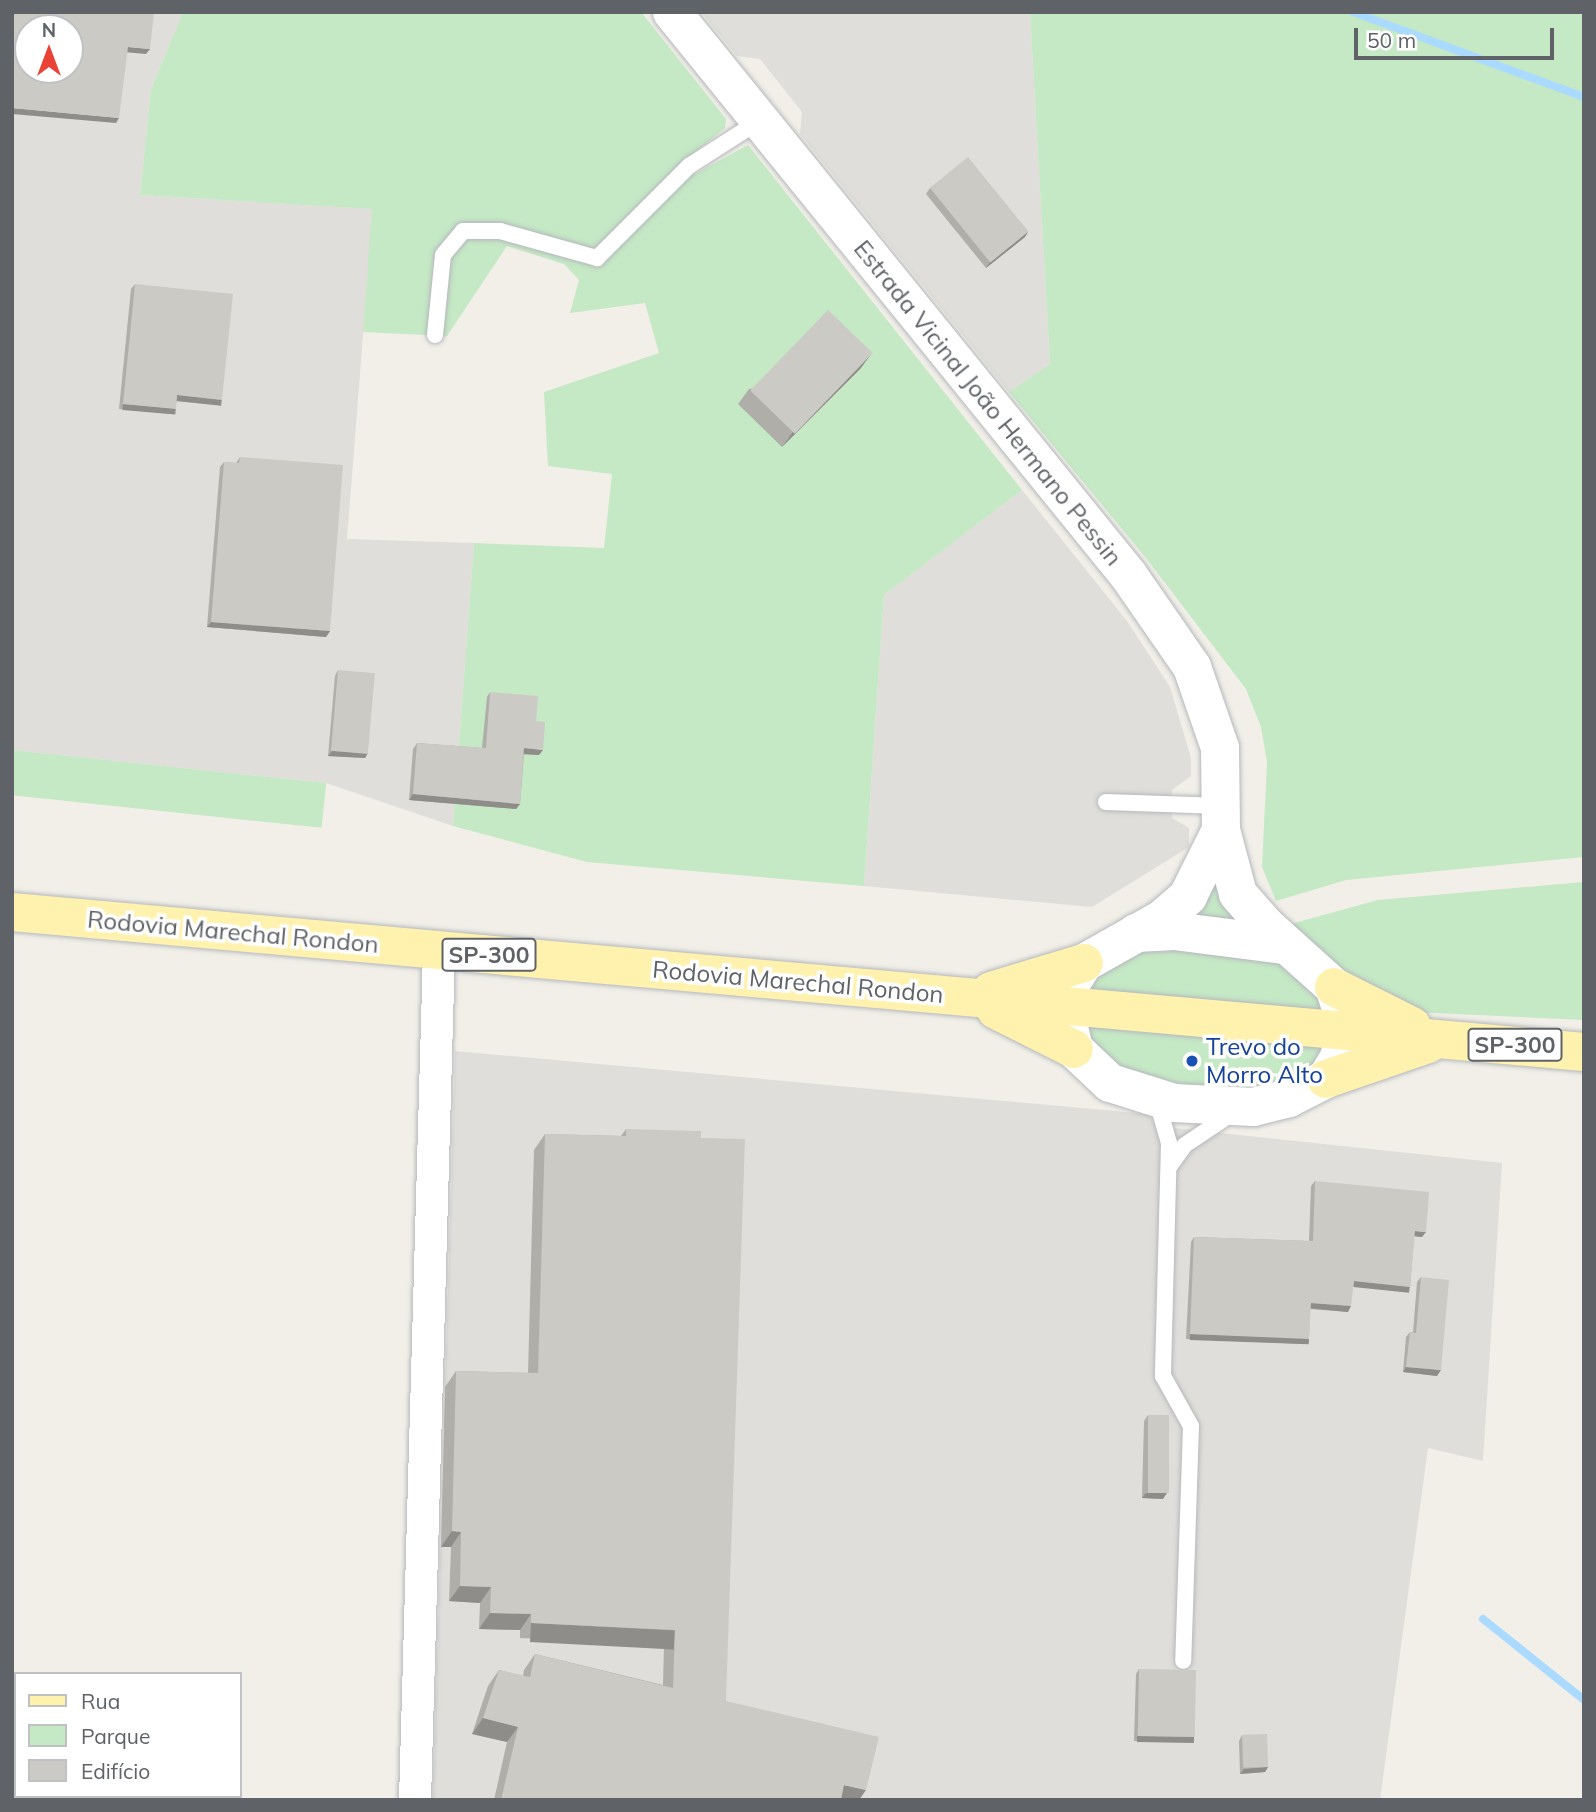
<!DOCTYPE html>
<meta charset="utf-8">
<style>
body{margin:0}
#map{position:relative;width:1596px;height:1812px;overflow:hidden;background:#f1efe8;font-family:Mulish,sans-serif}
div>[style]{position:absolute}
[style*='--x']{left:calc(var(--x)*1px);top:calc(var(--y)*1px);width:calc(var(--w)*1px);rotate:calc(var(--a)*1deg)}
.industrial>*{inset:0;background:#e0deda}
.green>*{inset:0;background:#c5e8c5;transform-origin:0 0}
.stream>*{height:8px;margin:-4px;padding:0 4px;transform-origin:4px;border-radius:4px;background:#aadaff}
.roads{filter:drop-shadow(0 0 2px #b5b8bc) drop-shadow(0 0 2px #b5b8bc)}
.lane>*{height:16px;margin:-8px;padding:0 8px;transform-origin:8px;border-radius:8px;background:#fff}
.street>*{height:32px;margin:-16px;padding:0 16px;transform-origin:16px;border-radius:16px;background:#fff}
.secondary>*{height:38px;margin:-19px;padding:0 19px;transform-origin:19px;border-radius:19px;background:#fff}
.primary>*{height:38px;margin:-19px;padding:0 19px;transform-origin:19px;border-radius:19px;background:#fff2af}
.wall>*{inset:0;background:#afaea9}
.shaded-wall>*{inset:0;background:#8f8d8a;transform-origin:0 0}
.building>*{inset:0;background:#cccac5;transform-origin:0 0}
.dots>*{width:19px;height:19px;translate:-50% -50%;box-sizing:border-box;border:4px solid #fff;border-radius:50%}
span{translate:-50% -50%;white-space:nowrap;text-align:center;line-height:1.15;-webkit-text-stroke:7px #fff;paint-order:stroke}
.shield-label span{padding:2px 5px;background:#fff;border:2px solid;border-radius:5px;-webkit-text-stroke-width:0}
.shield-label{font-size:23px;color:#5f6368;font-weight:700}
.street-label{font-size:24px;color:#5f6368}
.transit-label{font-size:24px;color:#164399}
.left{translate:0 -50%;text-align:left}
.frame{position:absolute;inset:0;border:14px solid #5f6368;pointer-events:none}
.legend{position:absolute;left:14px;top:1672px;width:228px;height:126px;box-sizing:border-box;background:#fff;border:2px solid #bfc1c3;margin:0;padding:9px 12px;list-style:none;font-size:21px;color:#5f6368}
.legend li{display:flex;align-items:center;gap:14px;height:35px}
.legend b{width:35px;border:2px solid #bfc1c3}
.north{position:absolute;left:14px;top:14px;width:70px;height:70px;box-sizing:border-box;background:#fff;border:2px solid #bfc1c3;border-radius:50%;rotate:0deg;font-size:19px;font-weight:700;line-height:28px;text-align:center;color:#5f6368}
.north::after{content:'';display:block;margin:auto;width:24px;height:32px;background:#ea4335;clip-path:polygon(50% 0,100% 100%,50% 72%,0 100%)}
.scale{position:absolute;left:1354px;top:28px;width:200px;height:32px;box-sizing:border-box;border:4px solid #5f6368;border-top:0;padding-left:9px;font-size:21px;line-height:24px;white-space:nowrap;color:#5f6368;-webkit-text-stroke:5px #fff;paint-order:stroke}
</style>
<div id="map">
<div class="industrial">
<i style="clip-path:polygon(evenodd,12px 12px,183px 12px,151px 89px,140px 195px,373px 209px,347px 539px,474px 543px,453px 826px,326px 783px,12px 750px,12px 12px,28px 28px,70px 28px,70px 70px,28px 70px,28px 28px)"></i>
<i style="clip-path:polygon(701px 12px,1030px 12px,1050px 364px,1009px 392px,800px 134px,802px 112px,760px 59px,737px 56px)"></i>
<i style="clip-path:polygon(1022px 490px,1127px 621px,1170px 687px,1191px 758px,1191px 776px,1172px 790px,1172px 818px,1189px 828px,1189px 847px,1092px 907px,864px 886px,884px 595px)"></i>
<i style="clip-path:polygon(455px 1051px,1148px 1114px,1156px 1126px,1502px 1163px,1483px 1461px,1428px 1448px,1380px 1800px,433px 1800px)"></i>
</div>
<div class="green">
<i style="clip-path:polygon(183px 12px,641px 12px,726px 119px,725px 128px,685px 160px,695px 174px,748px 145px,1022px 490px,884px 595px,864px 886px,587px 862px,453px 826px,474px 543px,604px 548px,612px 474px,548px 466px,544px 392px,659px 353px,645px 303px,570px 313px,579px 280px,564px 264px,507px 246px,447px 336px,363px 332px,372px 209px,140px 195px,151px 89px)"></i>
<i style="clip-path:polygon(1030px 12px,1584px 12px,1584px 857px,1346px 880px,1276px 901px,1262px 867px,1267px 762px,1261px 727px,1246px 689px,1146px 558px,1009px 392px,1050px 364px)"></i>
<i style="left:12px;top:750px;width:316px;height:45px;rotate:6deg"></i>
<i style="clip-path:polygon(1219px 861px,1325px 991px,1328px 1055px,1285px 1090px,1144px 1091px,1080px 1029px,1096px 966px)"></i>
<i style="clip-path:polygon(1584px 882px,1584px 1020px,1412px 1012px,1384px 1005px,1276px 928px,1378px 900px)"></i>
</div>
<div class="stream">
<i style="--x:1353;--y:12;--w:246;--a:20.2"></i>
<i style="--x:1483;--y:1619;--w:129;--a:38.7"></i>
</div>
<div class="roads">
<div class="lane">
<i style="--x:435;--y:335;--w:80;--a:-84.3"></i>
<i style="--x:443;--y:255;--w:31;--a:-50"></i>
<i style="--x:463;--y:231;--w:37;--a:0"></i>
<i style="--x:500;--y:231;--w:101;--a:15.6"></i>
<i style="--x:597;--y:258;--w:130;--a:-45"></i>
<i style="--x:689;--y:166;--w:83;--a:-32.7"></i>
<i style="--x:1106;--y:802;--w:116;--a:2"></i>
<i style="--x:1157;--y:1101;--w:44;--a:74.1"></i>
<i style="--x:1169;--y:1143;--w:233;--a:91.5"></i>
<i style="--x:1163;--y:1376;--w:57;--a:60.8"></i>
<i style="--x:1191;--y:1426;--w:235;--a:91.9"></i>
<i style="--x:1169;--y:1167;--w:27;--a:-54"></i>
<i style="--x:1185;--y:1145;--w:59;--a:-34"></i>
</div>
<div class="street">
<i style="--x:415;--y:1800;--w:850;--a:-88.38"></i>
</div>
<div class="secondary">
<i style="--x:672;--y:12;--w:726;--a:50.98"></i>
<i style="--x:1129;--y:576;--w:111;--a:55.3"></i>
<i style="--x:1192;--y:667;--w:86;--a:70.9"></i>
<i style="--x:1220;--y:748;--w:82;--a:89.3"></i>
<i style="--x:1221;--y:830;--w:66;--a:75.1"></i>
<i style="--x:1238;--y:894;--w:43;--a:48.8"></i>
<i style="--x:1266;--y:926;--w:91;--a:41.9"></i>
<i style="--x:1334;--y:987;--w:32;--a:72"></i>
<i style="--x:1344;--y:1017;--w:39;--a:96"></i>
<i style="--x:1340;--y:1056;--w:27;--a:121"></i>
<i style="--x:1326;--y:1079;--w:42;--a:152.8"></i>
<i style="--x:1289;--y:1098;--w:37;--a:166"></i>
<i style="--x:1253;--y:1107;--w:79;--a:-177.1"></i>
<i style="--x:1174;--y:1103;--w:67;--a:-162.6"></i>
<i style="--x:1110;--y:1083;--w:50;--a:-136.6"></i>
<i style="--x:1074;--y:1049;--w:44;--a:-103.1"></i>
<i style="--x:1064;--y:1006;--w:16;--a:-79"></i>
<i style="--x:1067;--y:990;--w:32;--a:-58"></i>
<i style="--x:1084;--y:963;--w:90;--a:-29.4"></i>
<i style="--x:1162;--y:919;--w:35;--a:-41"></i>
<i style="--x:1188;--y:896;--w:74;--a:-63.4"></i>
<i style="--x:1136;--y:933;--w:38;--a:-3"></i>
<i style="--x:1174;--y:931;--w:112;--a:7.2"></i>
</div>
<div class="primary">
<i style="--x:12;--y:912;--w:1578;--a:5.09"></i>
<i style="--x:1334;--y:987;--w:87;--a:26.6"></i>
<i style="--x:991;--y:991;--w:97;--a:-16.8"></i>
<i style="--x:996;--y:1010;--w:87;--a:26.6"></i>
<i style="--x:1326;--y:1079;--w:108;--a:-18.9"></i>
</div>
</div>
<div class="wall">
<i style="clip-path:polygon(930px 188px,1028px 232px,1025px 237px,986px 268px,926px 194px)"></i>
<i style="clip-path:polygon(135px 284px,222px 400px,219px 405px,177px 401px,172px 414px,119px 409px,131px 289px)"></i>
<i style="clip-path:polygon(861px 368px,782px 447px,738px 404px,749px 389px)"></i>
<i style="clip-path:polygon(240px 457px,330px 631px,326px 637px,207px 627px,220px 467px,224px 462px,236px 463px)"></i>
<i style="clip-path:polygon(338px 670px,368px 753px,365px 758px,328px 756px,335px 676px)"></i>
<i style="clip-path:polygon(490px 692px,536px 721px,539px 755px,524px 754px,520px 804px,516px 809px,409px 800px,413px 749px,417px 743px,482px 748px,487px 697px)"></i>
<i style="clip-path:polygon(626px 1129px,726px 1701px,859px 1800px,494px 1800px,507px 1742px,472px 1734px,488px 1686px,499px 1670px,523px 1676px,524px 1670px,535px 1654px,663px 1685px,664px 1645px,520px 1638px,520px 1630px,479px 1629px,480px 1603px,449px 1601px,451px 1547px,441px 1547px,445px 1387px,456px 1371px,528px 1373px,534px 1150px,545px 1134px,621px 1136px)"></i>
<i style="clip-path:polygon(1315px 1181px,1422px 1237px,1414px 1236px,1410px 1287px,1406px 1292px,1353px 1286px,1348px 1312px,1310px 1309px,1309px 1339px,1306px 1344px,1186px 1339px,1191px 1242px,1194px 1237px,1309px 1241px,1311px 1186px)"></i>
<i style="clip-path:polygon(1421px 1277px,1437px 1376px,1403px 1372px,1406px 1337px,1410px 1332px,1413px 1332px,1417px 1282px)"></i>
<i style="clip-path:polygon(1148px 1415px,1163px 1499px,1142px 1498px,1144px 1421px)"></i>
<i style="clip-path:polygon(1139px 1669px,1194px 1737px,1191px 1742px,1134px 1741px,1136px 1674px)"></i>
<i style="clip-path:polygon(1242px 1735px,1268px 1767px,1265px 1772px,1240px 1774px,1239px 1741px)"></i>
</div>
<div class="shaded-wall">
<i style="clip-path:polygon(128px 47px,150px 49px,146px 54px,124px 52px)"></i>
<i style="clip-path:polygon(12px 108px,119px 118px,116px 123px,12px 114px)"></i>
<i style="clip-path:polygon(1028px 232px,1025px 237px,986px 268px,990px 262px)"></i>
<i style="clip-path:polygon(872px 353px,861px 368px,782px 447px,793px 432px)"></i>
<i style="left:177px;top:395px;width:45px;height:6px;rotate:6deg"></i>
<i style="left:123px;top:404px;width:53px;height:6px;rotate:5deg"></i>
<i style="clip-path:polygon(211px 622px,330px 631px,326px 637px,207px 627px)"></i>
<i style="clip-path:polygon(524px 748px,543px 750px,539px 755px,521px 754px)"></i>
<i style="clip-path:polygon(332px 751px,368px 753px,365px 758px,328px 756px)"></i>
<i style="clip-path:polygon(413px 794px,520px 804px,516px 809px,409px 800px)"></i>
<i style="clip-path:polygon(1415px 1231px,1426px 1232px,1422px 1237px,1411px 1236px)"></i>
<i style="left:1354px;top:1281px;width:56px;height:6px;rotate:6deg"></i>
<i style="clip-path:polygon(1311px 1303px,1351px 1306px,1348px 1312px,1307px 1308px)"></i>
<i style="left:1190px;top:1334px;width:119px;height:6px;rotate:2deg"></i>
<i style="clip-path:polygon(1406px 1367px,1441px 1370px,1437px 1376px,1403px 1372px)"></i>
<i style="clip-path:polygon(1146px 1493px,1167px 1493px,1163px 1499px,1142px 1498px)"></i>
<i style="clip-path:polygon(452px 1531px,461px 1532px,451px 1547px,441px 1547px)"></i>
<i style="clip-path:polygon(460px 1586px,491px 1587px,480px 1603px,449px 1601px)"></i>
<i style="clip-path:polygon(490px 1613px,531px 1614px,520px 1630px,479px 1629px)"></i>
<i style="left:531px;top:1623px;width:144px;height:19px;rotate:3deg"></i>
<i style="clip-path:polygon(483px 1718px,518px 1727px,507px 1742px,472px 1734px)"></i>
<i style="left:1137px;top:1736px;width:57px;height:6px;rotate:1deg"></i>
<i style="clip-path:polygon(1268px 1767px,1265px 1772px,1240px 1774px,1244px 1769px)"></i>
<i style="clip-path:polygon(844px 1785px,866px 1790px,859px 1800px,834px 1800px)"></i>
</div>
<div class="building">
<i style="clip-path:polygon(evenodd,12px 12px,154px 12px,150px 49px,128px 47px,119px 118px,12px 108px,12px 12px,28px 28px,70px 28px,70px 70px,28px 70px,28px 28px)"></i>
<i style="left:968px;top:157px;width:96px;height:49px;rotate:51deg"></i>
<i style="clip-path:polygon(135px 284px,233px 294px,222px 400px,177px 395px,176px 409px,123px 404px)"></i>
<i style="left:828px;top:310px;width:62px;height:112px;rotate:44deg"></i>
<i style="clip-path:polygon(240px 457px,343px 465px,330px 631px,211px 622px,224px 462px,239px 463px)"></i>
<i style="left:338px;top:670px;width:37px;height:81px;rotate:5deg"></i>
<i style="clip-path:polygon(490px 692px,538px 696px,536px 721px,545px 722px,543px 750px,524px 748px,520px 804px,413px 794px,417px 743px,486px 748px)"></i>
<i style="clip-path:polygon(626px 1129px,701px 1131px,701px 1138px,745px 1139px,726px 1701px,879px 1737px,866px 1790px,844px 1785px,841px 1800px,501px 1800px,518px 1727px,483px 1718px,499px 1670px,530px 1677px,535px 1654px,673px 1688px,675px 1630px,531px 1623px,531px 1614px,490px 1613px,491px 1587px,460px 1586px,461px 1532px,452px 1531px,456px 1371px,538px 1373px,545px 1134px,626px 1136px)"></i>
<i style="clip-path:polygon(1315px 1181px,1429px 1192px,1426px 1232px,1415px 1231px,1410px 1287px,1354px 1281px,1351px 1306px,1311px 1303px,1309px 1339px,1190px 1334px,1194px 1237px,1313px 1241px)"></i>
<i style="clip-path:polygon(1421px 1277px,1449px 1280px,1441px 1370px,1406px 1367px,1410px 1332px,1416px 1333px)"></i>
<i style="left:1148px;top:1415px;width:21px;height:78px"></i>
<i style="left:1139px;top:1669px;width:57px;height:67px;rotate:1deg"></i>
<i style="left:1267px;top:1734px;width:33px;height:25px;rotate:88deg"></i>
</div>
<div class="dots">
<i style="left:1192px;top:1061px;background:#1a4fb4"></i>
</div>
<div class="shield-label">
<span style="left:489px;top:955px">SP-300</span>
<span style="left:1515px;top:1045px">SP-300</span>
</div>
<div class="street-label">
<span style="left:988px;top:403px;rotate:51deg">Estrada Vicinal João Hermano Pessin</span>
<span style="left:233px;top:932px;rotate:5deg">Rodovia Marechal Rondon</span>
<span style="left:798px;top:982px;rotate:5deg">Rodovia Marechal Rondon</span>
</div>
<div class="transit-label">
<span class="left" style="left:1206px;top:1061px">Trevo do<br>Morro Alto</span>
</div>
<div class="frame"></div>
<ul class="legend">
<li><b style="height:9px;background:#fff2af"></b>Rua</li>
<li><b style="height:19px;background:#c5e8c5"></b>Parque</li>
<li><b style="height:19px;background:#cccac5"></b>Edifício</li>
</ul>
<div class="north">N</div>
<div class="scale">50 m</div>
</div>
